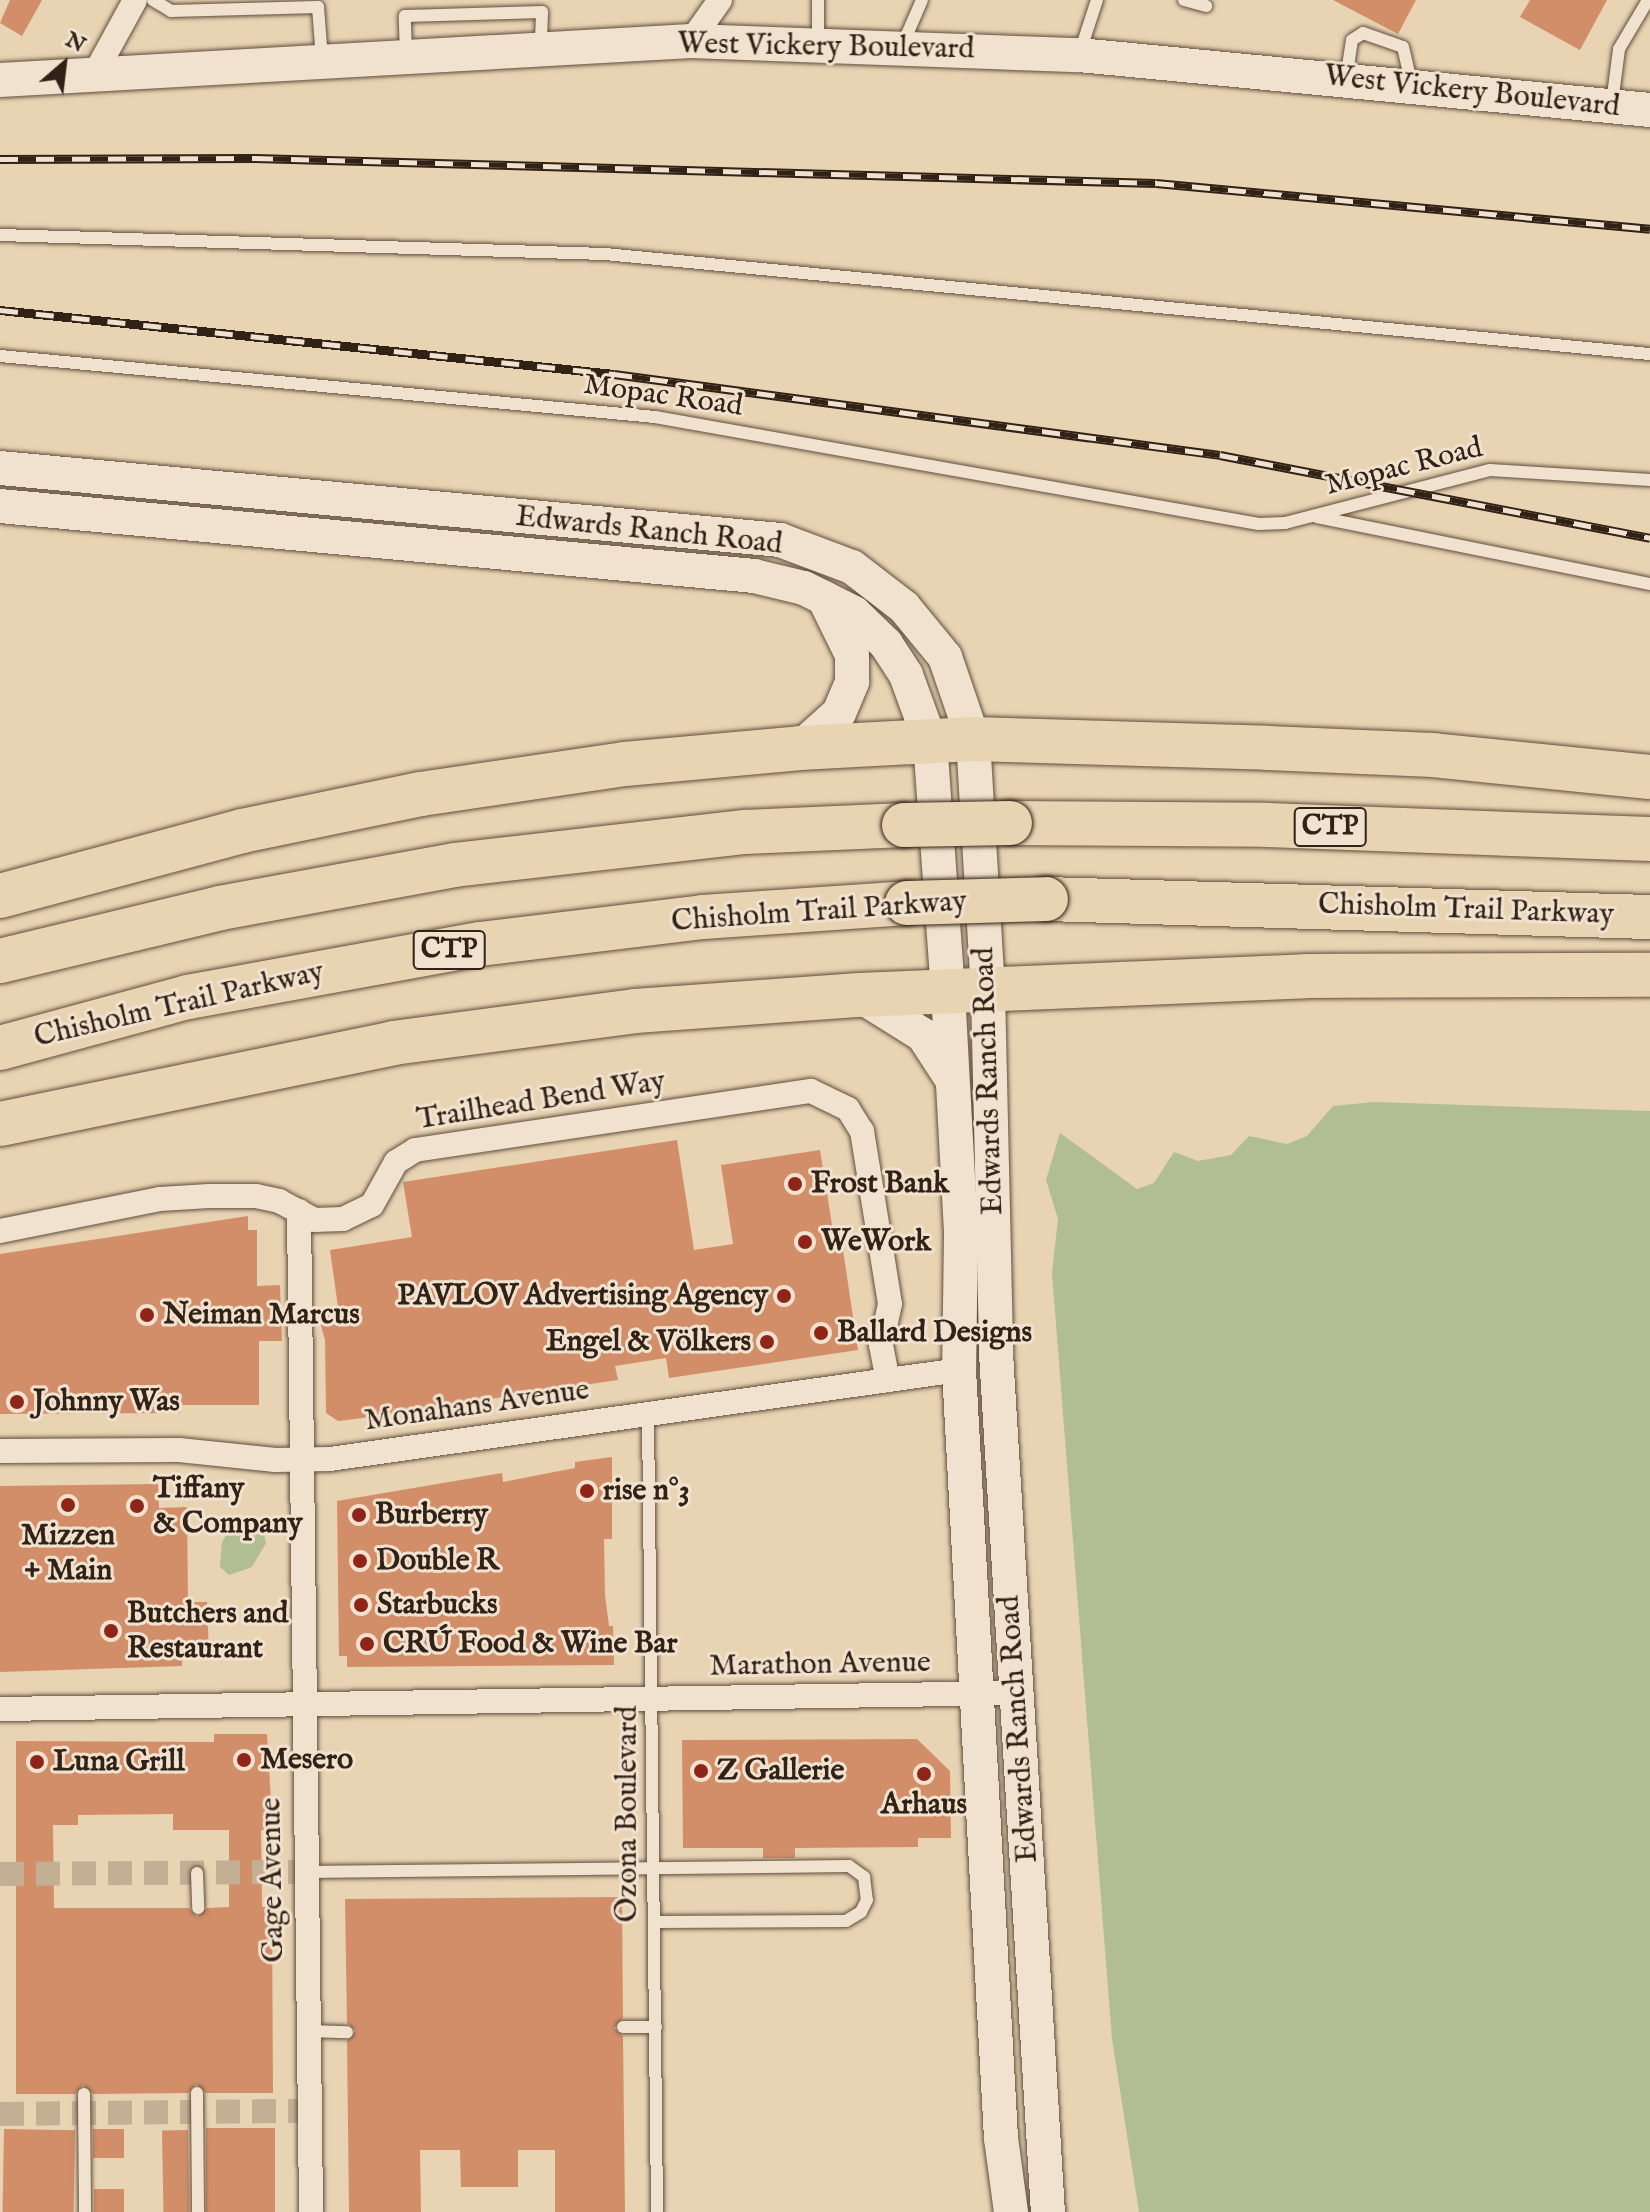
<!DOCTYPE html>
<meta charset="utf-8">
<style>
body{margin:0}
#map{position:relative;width:1650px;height:2212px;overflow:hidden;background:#e8d3b3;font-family:"IM FELL English",serif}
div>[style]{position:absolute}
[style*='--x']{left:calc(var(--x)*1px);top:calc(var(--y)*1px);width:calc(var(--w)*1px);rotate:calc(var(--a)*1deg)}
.green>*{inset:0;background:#b0be91}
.building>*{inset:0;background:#d28e69;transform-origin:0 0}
.street-tunnel>*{height:24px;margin-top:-12px;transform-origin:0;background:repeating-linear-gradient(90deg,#c3af94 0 24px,transparent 0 36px)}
.roads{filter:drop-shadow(0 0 2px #5f4e3d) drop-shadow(0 0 2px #5f4e3d)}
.lane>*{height:12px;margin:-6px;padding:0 6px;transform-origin:6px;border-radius:6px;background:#f0e2ce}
.street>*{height:24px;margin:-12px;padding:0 12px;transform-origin:12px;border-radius:12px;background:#f0e2ce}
.secondary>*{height:34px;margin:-17px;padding:0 17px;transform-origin:17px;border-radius:17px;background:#f0e2ce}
.highway>*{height:44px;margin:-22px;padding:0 22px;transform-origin:22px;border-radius:22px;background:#e8d3b3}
.rail>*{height:9px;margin-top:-4.5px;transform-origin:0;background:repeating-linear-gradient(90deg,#f0e2ce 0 18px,#312116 0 36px);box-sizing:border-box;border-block:2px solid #312116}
.bridges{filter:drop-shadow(0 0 2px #312116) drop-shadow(0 0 2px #312116)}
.highway-bridge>*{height:44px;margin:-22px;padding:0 22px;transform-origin:22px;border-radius:22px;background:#e8d3b3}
.dots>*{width:22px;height:22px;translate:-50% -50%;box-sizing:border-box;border:4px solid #f0e2ce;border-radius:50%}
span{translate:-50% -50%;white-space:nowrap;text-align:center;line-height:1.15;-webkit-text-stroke:6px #f0e2ce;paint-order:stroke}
.shield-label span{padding:2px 6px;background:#f0e2ce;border:2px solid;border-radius:6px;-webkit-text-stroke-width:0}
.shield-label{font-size:28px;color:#312116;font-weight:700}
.street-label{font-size:30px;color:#312116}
.poi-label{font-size:30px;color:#312116;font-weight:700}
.left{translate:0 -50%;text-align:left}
.right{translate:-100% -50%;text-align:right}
.north{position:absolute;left:24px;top:24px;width:80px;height:80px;-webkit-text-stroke:6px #f0e2ce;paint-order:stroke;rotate:28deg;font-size:22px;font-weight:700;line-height:32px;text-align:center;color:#312116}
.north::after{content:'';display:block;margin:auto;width:28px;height:36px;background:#312116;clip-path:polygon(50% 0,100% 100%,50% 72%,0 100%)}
</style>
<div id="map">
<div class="green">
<i style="clip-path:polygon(1374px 1102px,1650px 1111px,1650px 2212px,1139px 2212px,1112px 2039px,1052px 1273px,1058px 1219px,1046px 1180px,1060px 1133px,1137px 1189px,1154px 1183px,1174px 1152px,1198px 1161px,1231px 1155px,1249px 1136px,1287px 1144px,1307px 1136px,1333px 1106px)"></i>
<i style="clip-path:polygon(249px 1517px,261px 1521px,266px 1543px,252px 1567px,229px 1575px,220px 1567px,222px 1542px,232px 1526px)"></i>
</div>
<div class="building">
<i style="clip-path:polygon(10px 0,42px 0,22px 36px,0 23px)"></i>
<i style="clip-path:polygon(1333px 0,1416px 0,1398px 34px)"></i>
<i style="clip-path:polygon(1530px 0,1607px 0,1580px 50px,1520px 17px)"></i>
<i style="clip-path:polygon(677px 1140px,694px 1250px,733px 1244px,721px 1165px,820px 1150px,833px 1231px,840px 1230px,858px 1350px,669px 1378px,666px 1358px,615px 1366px,618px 1380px,355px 1419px,338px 1421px,326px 1413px,325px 1340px,317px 1311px,338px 1307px,330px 1250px,412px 1237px,403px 1182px)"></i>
<i style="clip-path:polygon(248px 1216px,248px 1230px,257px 1230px,257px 1286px,280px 1285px,282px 1341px,259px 1341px,259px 1405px,179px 1405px,180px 1413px,0 1414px,0 1254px)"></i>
<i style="clip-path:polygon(612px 1457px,612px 1539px,604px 1539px,605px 1595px,609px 1626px,613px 1626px,614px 1665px,347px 1667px,347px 1656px,339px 1656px,337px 1501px,502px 1473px,503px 1482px,508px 1481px,575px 1468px,575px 1462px)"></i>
<i style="clip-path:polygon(158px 1484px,159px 1508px,187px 1507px,188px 1602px,207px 1602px,209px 1657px,182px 1657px,182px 1666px,0 1672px,0 1486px)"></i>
<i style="clip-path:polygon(evenodd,214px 1734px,267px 1734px,272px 1818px,266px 1818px,265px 1830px,261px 1830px,262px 1907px,272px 1907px,273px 2093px,206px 2093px,196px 2084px,188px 2093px,93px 2094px,83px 2085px,75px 2094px,16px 2094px,16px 1741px,214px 1742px,214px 1734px,173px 1814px,173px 1830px,229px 1830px,229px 1907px,207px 1908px,197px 1917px,189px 1908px,54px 1908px,53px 1825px,78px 1825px,78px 1815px,173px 1814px)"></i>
<i style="clip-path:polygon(917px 1739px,950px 1771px,951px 1838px,918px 1838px,918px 1847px,795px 1848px,795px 1858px,763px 1858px,763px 1848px,683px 1848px,682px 1740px)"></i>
<i style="clip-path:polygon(622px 1897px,623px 2018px,614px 2028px,623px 2036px,625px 2212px,555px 2212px,555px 2150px,518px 2150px,518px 2187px,461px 2187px,460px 2150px,420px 2150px,421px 2212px,349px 2212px,347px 2041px,356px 2031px,347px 2023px,345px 1899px)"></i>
<i style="left:275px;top:2128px;width:84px;height:69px;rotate:90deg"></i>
<i style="left:4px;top:2129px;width:71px;height:83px;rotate:1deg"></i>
<i style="left:124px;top:2129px;width:29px;height:31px;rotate:90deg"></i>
<i style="left:188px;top:2130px;width:82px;height:26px;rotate:89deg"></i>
<i style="left:124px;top:2189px;width:23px;height:30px;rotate:90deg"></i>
</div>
<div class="street-tunnel">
<i style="--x:0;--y:1874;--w:305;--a:-0.4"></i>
<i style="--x:0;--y:2114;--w:310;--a:-0.6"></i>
</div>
<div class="roads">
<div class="lane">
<i style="--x:153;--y:0;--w:21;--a:31"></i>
<i style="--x:171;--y:11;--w:147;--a:-1.6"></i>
<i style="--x:318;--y:7;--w:52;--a:85.6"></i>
<i style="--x:818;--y:0;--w:42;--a:90"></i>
<i style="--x:1184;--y:0;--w:23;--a:15"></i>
<i style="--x:902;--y:46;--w:50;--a:-66.5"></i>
<i style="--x:1080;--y:52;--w:55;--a:-71.9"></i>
<i style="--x:406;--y:54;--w:38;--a:-92"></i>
<i style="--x:405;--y:16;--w:137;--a:-1.7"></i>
<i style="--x:542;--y:12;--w:34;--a:92"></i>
<i style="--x:1346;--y:80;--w:40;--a:-81.5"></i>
<i style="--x:1352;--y:40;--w:13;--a:-32"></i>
<i style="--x:1363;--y:33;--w:42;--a:19.3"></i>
<i style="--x:1403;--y:47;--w:37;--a:77"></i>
<i style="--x:1612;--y:103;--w:54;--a:-82.6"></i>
<i style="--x:1619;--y:49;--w:57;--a:-59.4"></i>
<i style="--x:0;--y:235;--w:605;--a:1.8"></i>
<i style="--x:605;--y:254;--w:1050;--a:5.47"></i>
<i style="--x:0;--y:356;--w:658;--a:5.32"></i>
<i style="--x:655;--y:417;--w:613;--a:10.05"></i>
<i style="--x:1259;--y:524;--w:26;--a:-2"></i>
<i style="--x:1285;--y:523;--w:212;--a:-14.5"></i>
<i style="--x:1490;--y:470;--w:160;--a:3.6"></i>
<i style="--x:1317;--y:517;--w:340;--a:11.4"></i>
<i style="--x:648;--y:1415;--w:797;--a:89.35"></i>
<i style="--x:305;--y:1872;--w:544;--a:-0.63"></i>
<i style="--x:849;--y:1866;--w:19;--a:36"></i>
<i style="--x:864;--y:1877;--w:23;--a:83"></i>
<i style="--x:867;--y:1900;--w:13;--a:117"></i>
<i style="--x:861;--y:1912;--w:17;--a:149"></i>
<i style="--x:846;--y:1921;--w:191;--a:179.7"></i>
<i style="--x:197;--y:1873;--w:35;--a:88"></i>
<i style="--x:623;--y:2027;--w:33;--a:0"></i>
<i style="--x:309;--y:2031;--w:38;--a:2"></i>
<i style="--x:197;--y:2093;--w:119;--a:89.5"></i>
<i style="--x:84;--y:2094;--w:118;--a:89.5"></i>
</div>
<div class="street">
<i style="--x:691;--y:41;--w:50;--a:-54.7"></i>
<i style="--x:94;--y:75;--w:85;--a:-61.3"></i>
<i style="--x:299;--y:1211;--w:1001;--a:89.31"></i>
<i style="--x:0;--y:1231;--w:163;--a:-11.3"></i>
<i style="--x:160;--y:1199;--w:49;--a:-3.5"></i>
<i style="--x:209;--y:1196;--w:47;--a:0"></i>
<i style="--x:256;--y:1196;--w:24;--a:12"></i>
<i style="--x:279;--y:1201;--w:40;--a:28"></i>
<i style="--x:314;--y:1220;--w:29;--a:-2"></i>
<i style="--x:343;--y:1219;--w:32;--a:-26"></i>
<i style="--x:372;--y:1205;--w:49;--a:-60.8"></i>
<i style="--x:396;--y:1162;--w:22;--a:-32"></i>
<i style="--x:415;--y:1150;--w:400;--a:-8.5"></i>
<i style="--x:811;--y:1091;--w:41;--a:25.9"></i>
<i style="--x:848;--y:1109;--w:26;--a:58"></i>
<i style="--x:862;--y:1131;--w:175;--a:80.8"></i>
<i style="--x:890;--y:1304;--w:42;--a:102.4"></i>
<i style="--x:881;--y:1345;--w:36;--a:79"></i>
<i style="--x:0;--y:1451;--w:179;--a:-0.3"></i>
<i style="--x:179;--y:1450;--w:97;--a:5.9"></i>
<i style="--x:275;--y:1460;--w:55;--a:-1"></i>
<i style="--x:330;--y:1459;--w:635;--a:-8.05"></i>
<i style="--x:0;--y:1709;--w:1017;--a:-0.9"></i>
</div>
<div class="secondary">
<i style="--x:0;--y:80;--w:692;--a:-3.23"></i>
<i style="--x:691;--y:41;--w:388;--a:2.1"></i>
<i style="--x:1079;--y:55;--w:574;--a:5.5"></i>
<i style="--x:0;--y:468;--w:783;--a:5.27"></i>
<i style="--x:780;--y:540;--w:77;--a:20.6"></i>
<i style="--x:852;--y:567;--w:66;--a:37.6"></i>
<i style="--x:904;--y:607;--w:65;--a:50.6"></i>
<i style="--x:945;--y:657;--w:87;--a:71.1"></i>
<i style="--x:973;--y:739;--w:252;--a:86.6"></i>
<i style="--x:988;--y:991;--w:362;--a:88.7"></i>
<i style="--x:996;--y:1353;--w:861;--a:86.54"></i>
<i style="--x:0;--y:506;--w:757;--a:5.3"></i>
<i style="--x:754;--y:576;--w:51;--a:13.5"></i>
<i style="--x:804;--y:588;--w:56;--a:26.6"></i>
<i style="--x:854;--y:613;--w:45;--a:44.1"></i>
<i style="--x:886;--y:644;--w:37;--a:57"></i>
<i style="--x:906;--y:675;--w:70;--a:70"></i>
<i style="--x:930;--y:741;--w:252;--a:85.9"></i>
<i style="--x:948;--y:992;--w:242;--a:86.9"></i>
<i style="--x:961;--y:1234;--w:136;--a:90.8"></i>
<i style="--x:959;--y:1370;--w:769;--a:86.87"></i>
<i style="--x:1001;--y:2138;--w:75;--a:82.3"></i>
<i style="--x:800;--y:748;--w:52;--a:-41.9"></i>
<i style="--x:839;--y:713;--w:34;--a:-67"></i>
<i style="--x:852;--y:682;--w:27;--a:-90"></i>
<i style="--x:852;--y:655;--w:64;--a:-116.2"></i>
<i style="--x:859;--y:995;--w:75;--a:32"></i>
<i style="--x:923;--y:1035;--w:51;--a:56.9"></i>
</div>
<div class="highway">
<i style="--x:1010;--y:823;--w:257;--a:0.4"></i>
<i style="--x:1267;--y:825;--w:383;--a:2.1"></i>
<i style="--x:0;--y:896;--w:251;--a:-15"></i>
<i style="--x:242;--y:831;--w:183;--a:-11.7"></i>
<i style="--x:421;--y:794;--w:206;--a:-8.4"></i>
<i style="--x:625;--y:764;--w:176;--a:-5.2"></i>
<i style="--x:800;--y:748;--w:173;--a:-3"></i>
<i style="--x:973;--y:739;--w:295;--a:1.7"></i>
<i style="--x:1268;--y:748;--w:165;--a:2.4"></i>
<i style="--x:1433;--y:755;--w:218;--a:5.8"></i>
<i style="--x:1046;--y:899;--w:604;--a:1.71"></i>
<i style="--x:0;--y:961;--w:226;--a:-13.5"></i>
<i style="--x:220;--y:908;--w:238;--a:-10.4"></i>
<i style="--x:454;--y:865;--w:293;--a:-6.5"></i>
<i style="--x:745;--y:832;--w:159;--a:-2.5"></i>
<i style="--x:0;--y:1048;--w:195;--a:-15.2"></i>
<i style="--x:188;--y:997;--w:297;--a:-10.3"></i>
<i style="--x:480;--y:944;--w:225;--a:-6.9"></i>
<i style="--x:703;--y:917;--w:204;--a:-3.9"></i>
<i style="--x:0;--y:1124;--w:401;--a:-11.6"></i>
<i style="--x:393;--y:1043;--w:244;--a:-7.5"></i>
<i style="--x:635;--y:1011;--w:225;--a:-4.1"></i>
<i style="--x:859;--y:995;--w:447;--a:-2.4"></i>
<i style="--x:1306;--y:976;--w:344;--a:-0.2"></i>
</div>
</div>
<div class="rail">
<i style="--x:0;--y:159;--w:255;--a:-0.2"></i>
<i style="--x:255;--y:158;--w:901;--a:1.59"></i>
<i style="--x:1156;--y:183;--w:496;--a:5.3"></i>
<i style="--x:0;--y:310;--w:617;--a:5.95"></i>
<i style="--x:614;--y:374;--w:611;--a:7.61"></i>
<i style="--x:1220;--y:455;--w:438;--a:10.9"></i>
</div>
<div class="bridges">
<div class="highway-bridge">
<i style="--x:904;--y:825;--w:106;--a:-1.1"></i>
<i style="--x:907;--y:903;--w:139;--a:-1.6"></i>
</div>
</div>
<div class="dots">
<i style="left:795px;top:1184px;background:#8f2418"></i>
<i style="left:805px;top:1242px;background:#8f2418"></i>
<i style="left:784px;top:1296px;background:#8f2418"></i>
<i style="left:147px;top:1315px;background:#8f2418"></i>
<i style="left:821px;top:1333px;background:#8f2418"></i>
<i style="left:767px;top:1342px;background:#8f2418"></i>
<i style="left:17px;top:1402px;background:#8f2418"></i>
<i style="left:587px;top:1491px;background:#8f2418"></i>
<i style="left:68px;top:1505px;background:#8f2418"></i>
<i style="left:137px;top:1506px;background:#8f2418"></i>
<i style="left:359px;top:1515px;background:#8f2418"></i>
<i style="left:360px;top:1561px;background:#8f2418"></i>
<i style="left:361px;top:1605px;background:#8f2418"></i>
<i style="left:111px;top:1631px;background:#8f2418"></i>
<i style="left:367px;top:1644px;background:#8f2418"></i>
<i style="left:244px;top:1760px;background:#8f2418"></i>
<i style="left:37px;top:1762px;background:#8f2418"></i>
<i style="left:701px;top:1771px;background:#8f2418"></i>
<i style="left:924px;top:1774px;background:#8f2418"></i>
</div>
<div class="shield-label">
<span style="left:1330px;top:827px">CTP</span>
<span style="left:449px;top:950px">CTP</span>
</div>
<div class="street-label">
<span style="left:826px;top:47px;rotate:1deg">West Vickery Boulevard</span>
<span style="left:1472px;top:92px;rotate:6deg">West Vickery Boulevard</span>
<span style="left:663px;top:396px;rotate:8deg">Mopac Road</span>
<span style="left:1404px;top:467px;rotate:-14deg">Mopac Road</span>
<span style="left:649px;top:531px;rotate:6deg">Edwards Ranch Road</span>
<span style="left:1466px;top:910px;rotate:2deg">Chisholm Trail Parkway</span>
<span style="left:819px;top:912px;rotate:-4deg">Chisholm Trail Parkway</span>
<span style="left:179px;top:1005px;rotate:-13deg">Chisholm Trail Parkway</span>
<span style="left:989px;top:1081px;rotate:-92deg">Edwards Ranch Road</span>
<span style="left:541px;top:1101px;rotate:-9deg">Trailhead Bend Way</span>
<span style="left:477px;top:1406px;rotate:-8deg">Monahans Avenue</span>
<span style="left:820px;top:1665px;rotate:-1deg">Marathon Avenue</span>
<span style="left:1019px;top:1729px;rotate:-94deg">Edwards Ranch Road</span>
<span style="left:628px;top:1814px;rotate:-90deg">Ozona Boulevard</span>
<span style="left:273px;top:1880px;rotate:-91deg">Gage Avenue</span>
</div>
<div class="poi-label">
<span class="left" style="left:811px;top:1184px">Frost Bank</span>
<span class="left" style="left:821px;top:1242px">WeWork</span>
<span class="right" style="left:768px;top:1296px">PAVLOV Advertising Agency</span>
<span class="left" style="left:163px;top:1315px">Neiman Marcus</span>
<span class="left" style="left:837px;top:1333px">Ballard Designs</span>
<span class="right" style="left:751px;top:1342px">Engel &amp; Völkers</span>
<span class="left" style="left:33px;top:1402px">Johnny Was</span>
<span class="left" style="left:153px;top:1506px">Tiffany<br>&amp; Company</span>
<span class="left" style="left:603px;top:1491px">rise n°3</span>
<span class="left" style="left:375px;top:1515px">Burberry</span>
<span style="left:68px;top:1553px">Mizzen<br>+ Main</span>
<span class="left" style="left:376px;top:1561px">Double R</span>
<span class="left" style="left:377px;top:1605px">Starbucks</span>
<span class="left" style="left:127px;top:1631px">Butchers and<br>Restaurant</span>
<span class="left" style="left:383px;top:1644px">CRÚ Food &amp; Wine Bar</span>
<span class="left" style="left:260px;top:1760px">Mesero</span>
<span class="left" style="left:53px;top:1762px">Luna Grill</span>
<span class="left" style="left:717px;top:1771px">Z Gallerie</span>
<span style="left:924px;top:1805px">Arhaus</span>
</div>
<div class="north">N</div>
</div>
